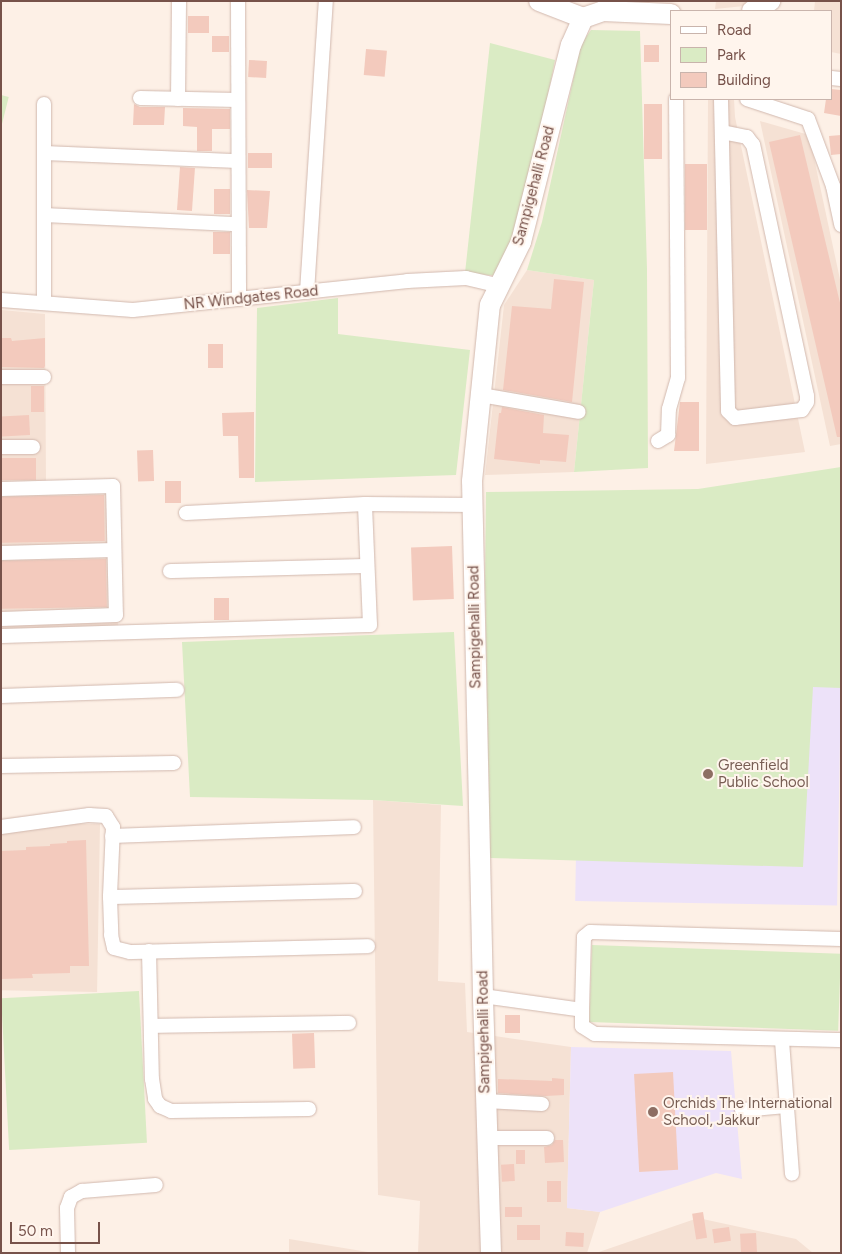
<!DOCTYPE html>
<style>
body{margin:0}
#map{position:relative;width:842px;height:1254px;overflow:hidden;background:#fdf0e6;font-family:Figtree,sans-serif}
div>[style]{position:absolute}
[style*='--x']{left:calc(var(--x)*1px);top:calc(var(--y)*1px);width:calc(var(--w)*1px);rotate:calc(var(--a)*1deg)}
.residential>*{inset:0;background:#f5e1d4;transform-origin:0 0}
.education>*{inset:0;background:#ede2f9;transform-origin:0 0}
.green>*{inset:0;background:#daebc4;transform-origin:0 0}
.building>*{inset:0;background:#f3cabd;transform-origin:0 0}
.roads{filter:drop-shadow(0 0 1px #d1b8ae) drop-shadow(0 0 1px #d1b8ae)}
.street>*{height:14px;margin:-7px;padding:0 7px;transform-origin:7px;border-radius:7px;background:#fff}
.secondary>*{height:20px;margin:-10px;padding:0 10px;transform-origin:10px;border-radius:10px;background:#fff}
.dots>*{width:14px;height:14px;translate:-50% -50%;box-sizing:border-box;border:2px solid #fff5ed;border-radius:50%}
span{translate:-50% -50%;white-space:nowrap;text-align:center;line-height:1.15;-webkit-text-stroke:4px #fff5ed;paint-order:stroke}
.street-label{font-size:15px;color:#77524a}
.education-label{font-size:15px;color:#785e54}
.left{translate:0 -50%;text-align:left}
.frame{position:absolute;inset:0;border:2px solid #77524a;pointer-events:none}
.legend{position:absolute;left:670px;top:10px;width:162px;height:90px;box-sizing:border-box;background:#fff5ed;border:1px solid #c9b4ac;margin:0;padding:6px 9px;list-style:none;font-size:15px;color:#77524a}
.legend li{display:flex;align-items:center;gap:10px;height:25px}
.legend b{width:25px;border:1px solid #c9b4ac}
.scale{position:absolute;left:10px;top:1222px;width:90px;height:22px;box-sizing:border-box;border:2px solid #77524a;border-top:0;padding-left:6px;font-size:15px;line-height:18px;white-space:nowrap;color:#77524a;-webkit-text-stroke:4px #fff5ed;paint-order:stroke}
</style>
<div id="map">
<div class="residential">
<i style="clip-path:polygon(716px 1px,750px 1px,744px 6px,715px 9px)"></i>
<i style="clip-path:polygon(815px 1px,841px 1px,841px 54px,831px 52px,831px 11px,814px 11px)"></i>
<i style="clip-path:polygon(708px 99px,734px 99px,735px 117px,805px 452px,706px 464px)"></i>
<i style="clip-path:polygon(760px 121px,809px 135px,841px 284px,841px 444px,830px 446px)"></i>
<i style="clip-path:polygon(527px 270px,594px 280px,574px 472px,485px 475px,504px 305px)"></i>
<i style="clip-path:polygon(1px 310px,45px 314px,46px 485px,116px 483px,118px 626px,1px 629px)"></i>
<i style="clip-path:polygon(373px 800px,441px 805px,438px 981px,465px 983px,467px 1032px,571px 1047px,567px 1208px,600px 1212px,587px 1253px,418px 1253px,420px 1201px,378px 1195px)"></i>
<i style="left:100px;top:824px;width:168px;height:100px;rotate:91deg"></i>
<i style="clip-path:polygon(698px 1218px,796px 1239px,813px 1253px,596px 1253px)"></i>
<i style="clip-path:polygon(289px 1239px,374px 1253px,289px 1253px)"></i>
</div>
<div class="education">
<i style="left:579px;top:682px;width:262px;height:219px;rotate:1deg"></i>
<i style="clip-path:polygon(571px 1047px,731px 1051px,742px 1179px,716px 1173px,600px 1212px,567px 1208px)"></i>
</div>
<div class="green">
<i style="clip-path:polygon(591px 30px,640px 31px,647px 269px,648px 468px,574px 472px,594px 280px,527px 270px,542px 222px,581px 44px)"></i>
<i style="clip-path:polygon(490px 43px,555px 60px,539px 140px,515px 237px,499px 276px,465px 273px)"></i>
<i style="left:1px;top:95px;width:8px;height:196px;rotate:14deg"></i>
<i style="clip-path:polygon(338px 298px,338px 334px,470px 350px,456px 475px,255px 482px,257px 308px)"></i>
<i style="clip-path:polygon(841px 467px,841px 688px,813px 687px,803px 867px,490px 858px,485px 584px,486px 492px,698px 489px)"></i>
<i style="clip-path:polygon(454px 632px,463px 806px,373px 800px,190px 797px,182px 642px)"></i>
<i style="left:592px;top:945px;width:249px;height:77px;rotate:2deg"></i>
<i style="left:139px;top:991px;width:152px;height:138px;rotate:87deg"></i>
</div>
<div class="building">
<i style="left:188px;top:16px;width:21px;height:17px"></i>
<i style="left:212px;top:36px;width:17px;height:16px"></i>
<i style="left:644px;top:45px;width:15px;height:17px"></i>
<i style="left:366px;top:49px;width:21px;height:26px;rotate:5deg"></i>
<i style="left:249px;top:60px;width:18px;height:17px;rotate:3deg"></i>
<i style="clip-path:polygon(831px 89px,841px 90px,841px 116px,824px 113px,826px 99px,831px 99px)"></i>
<i style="clip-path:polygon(134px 104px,140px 107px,165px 107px,164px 125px,133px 125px)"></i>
<i style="left:644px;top:104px;width:18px;height:55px"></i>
<i style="clip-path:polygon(183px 108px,230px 109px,230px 129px,212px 129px,212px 151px,197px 151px,197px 127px,183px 126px)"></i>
<i style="clip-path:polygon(800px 135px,841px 307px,841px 437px,837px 437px,769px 142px)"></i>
<i style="clip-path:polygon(841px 135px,841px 154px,831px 155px,829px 136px)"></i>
<i style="left:248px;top:153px;width:24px;height:15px"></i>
<i style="left:685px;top:164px;width:22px;height:66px"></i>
<i style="left:180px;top:167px;width:15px;height:43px;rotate:4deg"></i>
<i style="left:214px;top:189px;width:16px;height:25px"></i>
<i style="clip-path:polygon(247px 190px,270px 191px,267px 228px,249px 228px)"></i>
<i style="left:213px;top:232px;width:17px;height:22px"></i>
<i style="clip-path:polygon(554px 279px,584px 282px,572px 402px,503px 390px,512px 306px,551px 309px)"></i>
<i style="clip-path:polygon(1px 338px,11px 338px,12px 341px,45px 338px,45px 366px,44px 368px,1px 367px)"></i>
<i style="left:208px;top:344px;width:15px;height:24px"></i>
<i style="left:31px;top:386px;width:13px;height:26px"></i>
<i style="clip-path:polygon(680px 402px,699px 402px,699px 451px,674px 451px)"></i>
<i style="clip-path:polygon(502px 407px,544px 415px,543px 433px,569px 435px,566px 462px,540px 460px,540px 464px,494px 459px,499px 413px,501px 413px)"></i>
<i style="clip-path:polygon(254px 412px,254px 478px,239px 478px,238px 436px,223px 436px,222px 413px)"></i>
<i style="left:29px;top:415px;width:20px;height:28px;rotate:87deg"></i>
<i style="left:153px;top:450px;width:31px;height:16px;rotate:88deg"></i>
<i style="left:1px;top:458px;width:35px;height:22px"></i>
<i style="left:181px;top:481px;width:22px;height:16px;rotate:90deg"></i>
<i style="left:104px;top:495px;width:46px;height:103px;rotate:89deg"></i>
<i style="left:452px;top:546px;width:53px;height:41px;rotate:88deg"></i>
<i style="left:106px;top:559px;width:48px;height:105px;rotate:89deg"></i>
<i style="left:229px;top:598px;width:22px;height:15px;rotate:90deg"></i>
<i style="clip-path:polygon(86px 840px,89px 966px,70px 966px,70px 973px,32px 974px,33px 978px,1px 979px,1px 851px,26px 850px,26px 847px,50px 846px,50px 844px,67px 843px,67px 841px)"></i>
<i style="left:505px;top:1015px;width:15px;height:18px"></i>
<i style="left:314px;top:1033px;width:35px;height:22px;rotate:88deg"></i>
<i style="left:673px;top:1072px;width:98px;height:39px;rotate:87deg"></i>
<i style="clip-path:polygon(552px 1078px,564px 1079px,564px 1095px,546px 1096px,498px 1093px,498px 1079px,552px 1081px)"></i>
<i style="clip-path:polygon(555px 1140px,563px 1140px,564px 1162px,545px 1163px,544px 1147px,552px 1145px)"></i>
<i style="left:516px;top:1150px;width:9px;height:14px"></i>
<i style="left:514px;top:1164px;width:17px;height:13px;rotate:87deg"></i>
<i style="left:561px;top:1181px;width:21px;height:14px;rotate:90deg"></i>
<i style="left:522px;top:1207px;width:10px;height:17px;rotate:90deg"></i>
<i style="left:703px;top:1212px;width:26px;height:11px;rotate:81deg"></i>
<i style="left:540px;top:1225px;width:15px;height:23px;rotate:90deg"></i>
<i style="left:729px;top:1227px;width:14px;height:17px;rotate:82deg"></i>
<i style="left:566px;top:1232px;width:18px;height:14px;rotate:3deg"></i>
<i style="left:756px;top:1233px;width:20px;height:16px;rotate:87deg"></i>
</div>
<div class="roads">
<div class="street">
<i style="--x:238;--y:1;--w:298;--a:89.8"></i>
<i style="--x:831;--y:78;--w:10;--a:6"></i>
<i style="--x:140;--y:98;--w:98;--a:1.2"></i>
<i style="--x:178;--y:99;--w:98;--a:-89.4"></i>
<i style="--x:721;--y:99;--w:312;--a:88.7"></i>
<i style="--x:728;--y:411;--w:10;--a:45"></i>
<i style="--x:735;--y:418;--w:67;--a:-6.8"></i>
<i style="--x:802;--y:410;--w:9;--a:-58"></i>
<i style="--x:807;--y:402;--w:6;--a:-90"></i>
<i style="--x:807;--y:396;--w:257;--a:-102.1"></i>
<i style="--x:753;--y:145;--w:10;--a:-127"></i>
<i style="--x:747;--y:137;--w:25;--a:-169"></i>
<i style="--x:747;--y:99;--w:64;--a:18.2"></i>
<i style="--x:808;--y:119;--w:72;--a:69.5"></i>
<i style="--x:833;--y:186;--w:40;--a:78"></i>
<i style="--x:44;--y:153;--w:194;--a:2.4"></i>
<i style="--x:44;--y:215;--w:194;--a:2.7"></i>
<i style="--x:307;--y:292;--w:292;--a:-86.3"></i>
<i style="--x:1;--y:300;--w:132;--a:4.3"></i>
<i style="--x:133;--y:310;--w:276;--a:-6"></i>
<i style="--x:407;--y:281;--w:59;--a:-2.9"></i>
<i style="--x:466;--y:278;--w:35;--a:13"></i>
<i style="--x:44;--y:303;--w:199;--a:-90"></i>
<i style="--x:1;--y:377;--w:43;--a:0"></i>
<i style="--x:481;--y:395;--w:99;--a:9.8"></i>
<i style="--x:658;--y:441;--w:12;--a:-31"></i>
<i style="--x:668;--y:435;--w:26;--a:-88"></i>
<i style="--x:669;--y:409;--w:32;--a:-74"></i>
<i style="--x:678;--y:378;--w:279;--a:-90.4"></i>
<i style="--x:1;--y:447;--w:32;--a:0"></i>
<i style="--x:1;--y:489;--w:112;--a:-1.5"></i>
<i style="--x:113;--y:486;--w:129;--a:88.7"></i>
<i style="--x:116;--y:615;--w:115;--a:178"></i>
<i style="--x:186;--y:513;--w:179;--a:-2.9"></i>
<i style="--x:365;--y:504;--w:108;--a:0.5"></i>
<i style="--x:1;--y:553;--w:113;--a:-1.5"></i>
<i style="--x:170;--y:571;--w:197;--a:-1.5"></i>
<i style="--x:1;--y:636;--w:369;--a:-1.7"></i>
<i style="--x:370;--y:625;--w:121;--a:-92.4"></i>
<i style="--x:1;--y:696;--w:176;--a:-2"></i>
<i style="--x:1;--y:766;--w:173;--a:-1"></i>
<i style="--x:1;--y:827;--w:89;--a:-7.8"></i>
<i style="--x:89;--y:815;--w:17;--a:3"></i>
<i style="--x:106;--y:816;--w:13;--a:58"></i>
<i style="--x:113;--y:827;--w:70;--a:92.5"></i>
<i style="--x:110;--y:897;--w:38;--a:88"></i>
<i style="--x:111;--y:935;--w:13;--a:77"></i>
<i style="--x:114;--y:948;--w:16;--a:14"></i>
<i style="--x:130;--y:952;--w:238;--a:-1.4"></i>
<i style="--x:112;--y:836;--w:242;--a:-2.1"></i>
<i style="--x:110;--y:897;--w:245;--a:-1.4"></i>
<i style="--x:841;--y:939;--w:251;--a:-178.4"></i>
<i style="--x:590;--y:932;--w:8;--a:140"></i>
<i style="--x:584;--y:937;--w:73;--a:91.6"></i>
<i style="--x:582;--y:1010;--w:16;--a:90"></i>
<i style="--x:582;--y:1026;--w:15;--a:32"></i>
<i style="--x:595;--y:1034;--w:246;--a:1.4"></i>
<i style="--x:149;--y:951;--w:128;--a:88.7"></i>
<i style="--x:152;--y:1079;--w:20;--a:81"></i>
<i style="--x:155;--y:1099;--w:9;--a:54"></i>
<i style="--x:160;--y:1106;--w:12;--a:24"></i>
<i style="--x:171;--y:1111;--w:138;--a:-0.8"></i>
<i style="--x:483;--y:996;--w:100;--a:8"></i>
<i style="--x:152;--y:1026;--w:197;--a:-0.9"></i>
<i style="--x:782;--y:1041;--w:133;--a:85.7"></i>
<i style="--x:486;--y:1101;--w:56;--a:3.1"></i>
<i style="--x:742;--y:1110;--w:44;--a:-5.2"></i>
<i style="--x:487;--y:1138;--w:60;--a:0"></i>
<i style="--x:68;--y:1253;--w:45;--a:-91.3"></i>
<i style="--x:67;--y:1208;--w:12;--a:-70"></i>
<i style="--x:71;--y:1197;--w:13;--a:-29"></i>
<i style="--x:82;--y:1191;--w:74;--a:-4.6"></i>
</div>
<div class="secondary">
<i style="--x:539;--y:1;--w:47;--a:21.1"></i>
<i style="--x:583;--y:18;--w:21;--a:-19"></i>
<i style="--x:603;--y:11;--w:68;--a:2.5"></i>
<i style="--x:752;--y:11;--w:21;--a:-29"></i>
<i style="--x:491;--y:1253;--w:257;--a:-91.8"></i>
<i style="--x:483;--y:996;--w:515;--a:-91.22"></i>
<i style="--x:472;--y:481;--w:177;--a:-84.2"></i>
<i style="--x:490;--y:305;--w:70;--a:-63.8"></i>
<i style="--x:521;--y:242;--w:203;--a:-75.8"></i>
<i style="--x:571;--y:45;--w:30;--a:-66"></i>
</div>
</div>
<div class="dots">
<i style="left:708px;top:774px;background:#8d6e63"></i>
<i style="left:653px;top:1112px;background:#8d6e63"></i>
</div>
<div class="street-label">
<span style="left:534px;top:186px;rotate:-75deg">Sampigehalli Road</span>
<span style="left:251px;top:298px;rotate:-6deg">NR Windgates Road</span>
<span style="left:475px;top:627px;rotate:-91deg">Sampigehalli Road</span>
<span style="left:484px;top:1032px;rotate:-91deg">Sampigehalli Road</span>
</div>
<div class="education-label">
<span class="left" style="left:718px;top:774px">Greenfield<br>Public School</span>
<span class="left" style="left:663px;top:1112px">Orchids The International<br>School, Jakkur</span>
</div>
<div class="frame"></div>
<ul class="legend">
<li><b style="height:6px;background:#fff"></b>Road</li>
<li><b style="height:14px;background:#daebc4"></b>Park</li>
<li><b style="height:14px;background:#f3cabd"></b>Building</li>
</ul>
<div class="scale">50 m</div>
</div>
